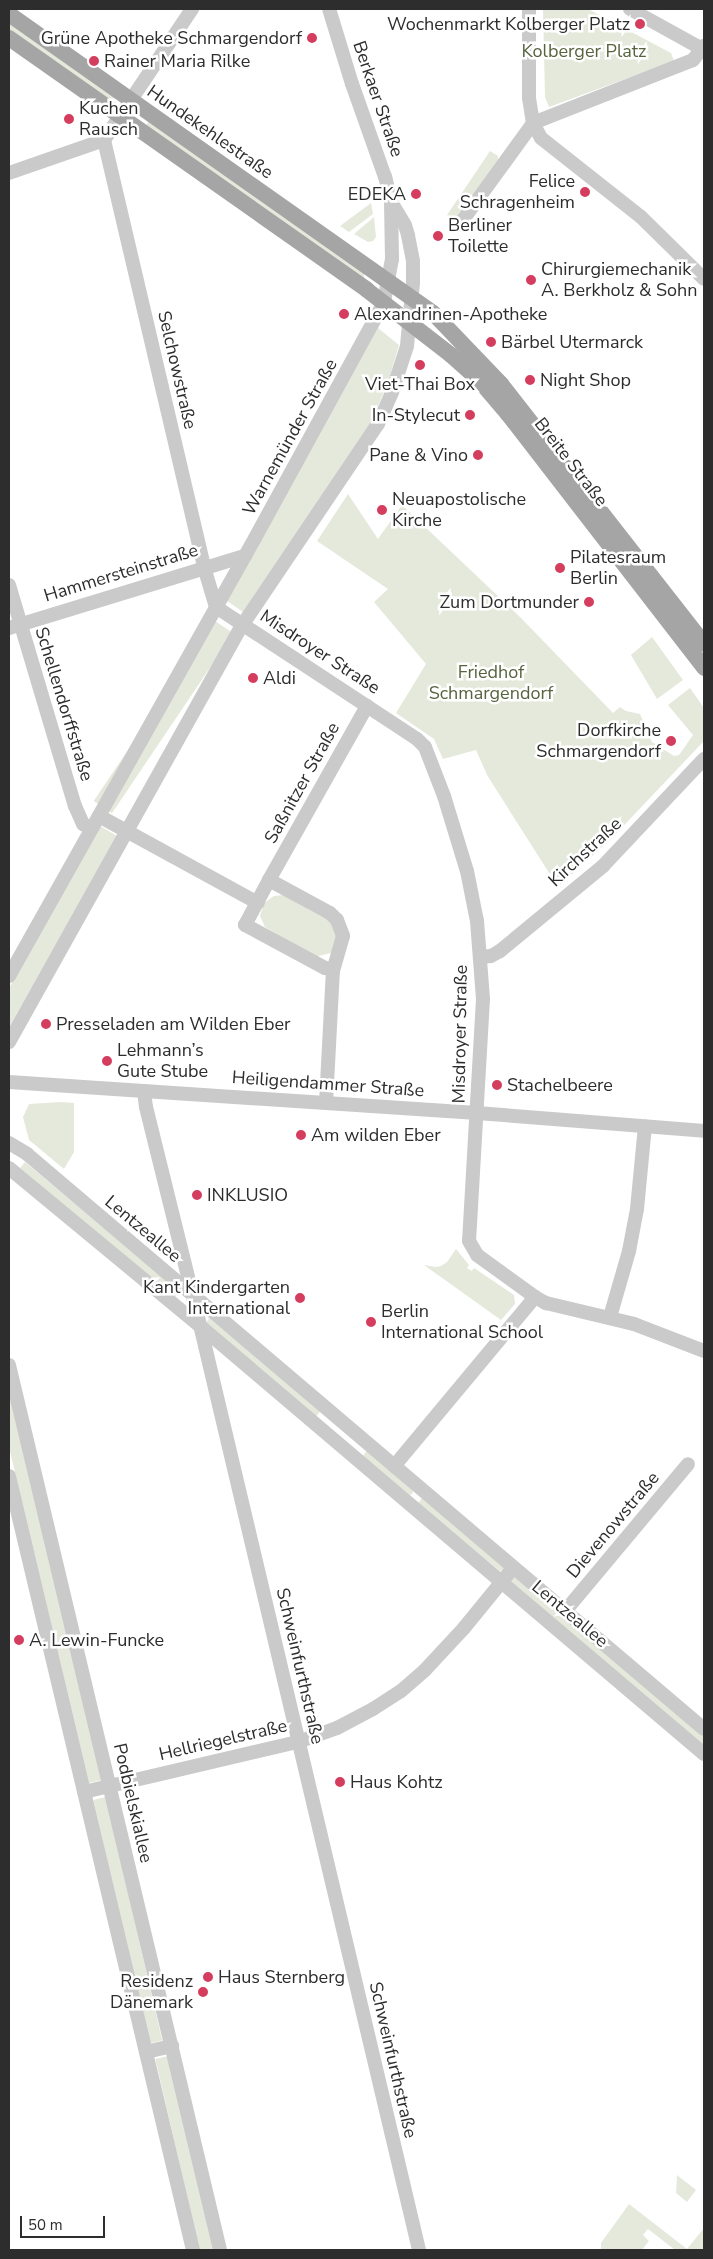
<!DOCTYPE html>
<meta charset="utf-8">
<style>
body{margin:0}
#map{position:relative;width:713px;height:2259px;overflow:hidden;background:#fff;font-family:"Nunito Sans",sans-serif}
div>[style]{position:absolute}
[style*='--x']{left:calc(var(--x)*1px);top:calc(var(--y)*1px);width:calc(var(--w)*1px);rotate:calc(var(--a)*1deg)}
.green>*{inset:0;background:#e5e9db;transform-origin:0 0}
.minor>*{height:14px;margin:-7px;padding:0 7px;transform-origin:7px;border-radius:7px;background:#cacaca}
.major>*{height:16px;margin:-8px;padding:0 8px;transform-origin:8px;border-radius:8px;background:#a5a5a5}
.dots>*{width:14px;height:14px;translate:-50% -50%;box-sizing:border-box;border:2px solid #fff;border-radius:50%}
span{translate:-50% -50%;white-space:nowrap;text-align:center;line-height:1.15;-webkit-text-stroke:5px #fff;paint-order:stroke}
.poi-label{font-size:18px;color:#2d2d2d}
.right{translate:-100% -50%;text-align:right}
.left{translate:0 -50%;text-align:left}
.park-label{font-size:18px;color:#55643e}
.street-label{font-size:18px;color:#2d2d2d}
.frame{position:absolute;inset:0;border:10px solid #2d2d2d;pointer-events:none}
.scale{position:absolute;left:20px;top:2216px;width:85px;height:22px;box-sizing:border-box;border:2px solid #2d2d2d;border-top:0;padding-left:6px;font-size:15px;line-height:18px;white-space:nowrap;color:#2d2d2d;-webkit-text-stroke:4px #fff;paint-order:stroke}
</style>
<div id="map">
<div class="green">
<i style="clip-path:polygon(543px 9px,588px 9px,671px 53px,674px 61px,549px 107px,545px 97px)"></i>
<i style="left:9px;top:21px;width:131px;height:10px;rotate:35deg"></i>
<i style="clip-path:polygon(149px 121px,364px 272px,364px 280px,144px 128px)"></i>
<i style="clip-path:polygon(490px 151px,498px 156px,498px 160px,455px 221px,447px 215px)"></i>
<i style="clip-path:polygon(371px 203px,373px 214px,349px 232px,340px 226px)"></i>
<i style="clip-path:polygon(374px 217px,376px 237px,373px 241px,368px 242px,354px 234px)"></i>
<i style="clip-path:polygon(378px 328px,399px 345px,388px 382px,369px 427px,243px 612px,227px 601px)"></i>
<i style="clip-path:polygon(348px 494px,378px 539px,402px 505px,521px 618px,613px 713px,620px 707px,626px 711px,640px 714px,652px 742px,674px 756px,679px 755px,693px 735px,668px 705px,690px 688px,704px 708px,704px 741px,610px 840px,558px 887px,487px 775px,476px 750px,443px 759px,434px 739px,396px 713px,426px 664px,374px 602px,388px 589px,317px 541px)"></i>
<i style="left:215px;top:621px;width:22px;height:217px;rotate:34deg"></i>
<i style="clip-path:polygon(652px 637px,683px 680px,657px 699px,631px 655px)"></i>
<i style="clip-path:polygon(100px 826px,117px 836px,9px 1027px,9px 988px)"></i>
<i style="clip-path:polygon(283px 895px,319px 915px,327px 917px,338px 930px,334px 948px,331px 953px,314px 957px,265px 927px,260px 916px,264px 903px,274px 896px)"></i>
<i style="clip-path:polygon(61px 1102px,74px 1103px,74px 1152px,64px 1169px,29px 1140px,23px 1117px,29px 1104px)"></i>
<i style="clip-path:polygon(25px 1162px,178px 1290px,178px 1293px,175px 1297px,20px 1168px)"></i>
<i style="clip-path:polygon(456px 1249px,469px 1265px,467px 1268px,472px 1271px,474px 1268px,514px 1295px,515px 1304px,501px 1320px,424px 1265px,436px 1267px,441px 1266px,447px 1262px)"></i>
<i style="clip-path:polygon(209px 1318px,321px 1410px,316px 1417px,206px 1323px)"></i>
<i style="clip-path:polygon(9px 1393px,102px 1780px,89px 1783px,9px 1447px)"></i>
<i style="clip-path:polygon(367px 1450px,413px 1491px,412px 1494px,410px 1495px,363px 1456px)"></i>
<i style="clip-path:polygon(423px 1497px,505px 1566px,504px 1569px,500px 1571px,418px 1503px)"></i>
<i style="clip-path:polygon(515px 1575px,704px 1737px,704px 1748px,511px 1581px)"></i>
<i style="left:106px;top:1797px;width:250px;height:13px;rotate:77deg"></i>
<i style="left:168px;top:2056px;width:199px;height:13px;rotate:77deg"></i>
<i style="clip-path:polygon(677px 2175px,696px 2190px,687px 2202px,676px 2193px)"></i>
<i style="clip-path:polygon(629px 2204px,687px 2249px,704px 2228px,704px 2250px,675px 2250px,648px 2229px,643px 2235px,649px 2241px,642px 2250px,601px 2250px,601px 2243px)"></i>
</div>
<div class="minor">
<i style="--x:529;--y:9;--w:89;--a:90"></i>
<i style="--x:529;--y:98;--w:25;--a:81"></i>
<i style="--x:533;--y:123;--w:172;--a:-21.5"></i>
<i style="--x:693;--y:60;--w:18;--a:-52"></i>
<i style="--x:630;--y:9;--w:85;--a:29"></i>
<i style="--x:104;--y:140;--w:439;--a:76.8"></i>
<i style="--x:204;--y:567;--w:42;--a:73.3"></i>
<i style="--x:216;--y:607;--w:240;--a:33.3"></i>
<i style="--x:417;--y:739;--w:11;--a:45"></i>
<i style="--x:425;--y:747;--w:53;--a:68.8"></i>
<i style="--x:444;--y:796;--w:78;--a:73"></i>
<i style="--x:467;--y:871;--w:51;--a:78.7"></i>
<i style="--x:477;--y:921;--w:78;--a:85.6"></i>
<i style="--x:483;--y:999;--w:242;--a:93.3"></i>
<i style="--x:469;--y:1241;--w:16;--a:60"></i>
<i style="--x:477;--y:1255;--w:72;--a:35.9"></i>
<i style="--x:535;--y:1297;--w:220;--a:129.8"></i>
<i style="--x:9;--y:173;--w:101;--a:-19.2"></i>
<i style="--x:104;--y:140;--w:158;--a:-56.1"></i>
<i style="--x:460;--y:224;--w:125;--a:-54.1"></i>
<i style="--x:533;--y:123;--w:17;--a:62"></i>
<i style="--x:541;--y:138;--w:127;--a:38.3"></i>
<i style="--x:641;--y:217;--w:88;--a:44.5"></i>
<i style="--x:9;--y:585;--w:231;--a:73.4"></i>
<i style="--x:75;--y:806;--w:20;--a:66"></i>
<i style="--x:83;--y:824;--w:9;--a:32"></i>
<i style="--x:9;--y:628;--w:247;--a:-17"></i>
<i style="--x:99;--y:816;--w:181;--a:28.7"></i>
<i style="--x:269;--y:880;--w:69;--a:28.4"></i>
<i style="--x:330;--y:913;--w:10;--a:45"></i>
<i style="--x:337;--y:920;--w:17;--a:69"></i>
<i style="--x:343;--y:936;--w:35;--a:106"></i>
<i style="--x:333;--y:970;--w:8;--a:-166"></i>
<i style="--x:325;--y:968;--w:91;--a:-151.7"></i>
<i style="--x:245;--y:925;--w:51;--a:-61.9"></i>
<i style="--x:269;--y:880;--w:200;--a:-60.6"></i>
<i style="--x:481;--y:957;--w:10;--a:-6"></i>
<i style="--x:491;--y:956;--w:10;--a:-29"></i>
<i style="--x:500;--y:951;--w:134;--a:-39.5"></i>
<i style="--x:603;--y:866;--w:147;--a:-46.7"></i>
<i style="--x:9;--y:976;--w:502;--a:-60.68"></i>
<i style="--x:255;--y:538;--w:269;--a:-61.3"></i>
<i style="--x:384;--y:302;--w:44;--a:-79.5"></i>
<i style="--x:392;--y:259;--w:57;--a:-91"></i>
<i style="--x:391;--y:202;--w:26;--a:-103"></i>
<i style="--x:385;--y:177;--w:99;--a:-109.5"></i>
<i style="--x:352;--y:84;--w:78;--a:-107"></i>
<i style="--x:9;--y:1042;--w:479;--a:-60.8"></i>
<i style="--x:243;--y:624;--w:241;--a:-56"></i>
<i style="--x:378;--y:424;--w:35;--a:-66"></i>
<i style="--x:392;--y:392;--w:48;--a:-71.9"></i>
<i style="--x:407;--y:346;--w:63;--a:-84.6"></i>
<i style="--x:413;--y:283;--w:22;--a:-90"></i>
<i style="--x:413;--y:261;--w:26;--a:-101"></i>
<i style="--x:408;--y:235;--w:10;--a:-107"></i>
<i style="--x:405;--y:225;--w:27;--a:-121"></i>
<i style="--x:9;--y:1082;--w:469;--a:3.8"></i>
<i style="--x:477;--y:1113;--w:228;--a:4.5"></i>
<i style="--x:144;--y:1091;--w:16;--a:83"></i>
<i style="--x:146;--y:1107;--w:246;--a:76.1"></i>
<i style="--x:205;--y:1346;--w:929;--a:76.68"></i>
<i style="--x:326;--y:1103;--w:133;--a:-87"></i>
<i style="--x:9;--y:1143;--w:21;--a:31"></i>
<i style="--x:27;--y:1154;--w:888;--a:40.34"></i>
<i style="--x:9;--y:1168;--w:248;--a:39.6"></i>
<i style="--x:200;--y:1326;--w:661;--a:40.34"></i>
<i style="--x:535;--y:1297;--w:13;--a:29"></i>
<i style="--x:546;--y:1303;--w:90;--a:13.4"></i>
<i style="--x:634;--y:1324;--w:75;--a:21.1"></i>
<i style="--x:610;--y:1317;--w:69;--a:-73.9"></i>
<i style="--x:629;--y:1251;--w:43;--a:-79.2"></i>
<i style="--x:637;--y:1209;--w:83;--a:-84.5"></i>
<i style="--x:9;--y:1365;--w:910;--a:76.59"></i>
<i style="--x:9;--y:1476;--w:796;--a:76.63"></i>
<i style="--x:566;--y:1610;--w:190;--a:-50.1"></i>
<i style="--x:84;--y:1792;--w:220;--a:-13.2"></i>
<i style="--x:298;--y:1742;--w:41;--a:-19.7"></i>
<i style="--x:337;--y:1728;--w:41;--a:-27.8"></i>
<i style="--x:373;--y:1709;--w:33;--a:-33"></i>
<i style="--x:401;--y:1691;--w:32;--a:-41"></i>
<i style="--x:425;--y:1670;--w:57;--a:-47.1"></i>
<i style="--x:464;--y:1628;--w:70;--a:-50.8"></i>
<i style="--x:146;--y:2052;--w:27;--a:-13"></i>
</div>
<div class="major">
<i style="--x:9;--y:14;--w:519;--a:35.19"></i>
<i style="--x:433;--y:313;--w:98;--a:46.2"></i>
<i style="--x:501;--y:384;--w:330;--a:52"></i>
<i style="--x:9;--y:38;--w:438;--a:35.1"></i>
<i style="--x:367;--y:290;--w:106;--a:37.7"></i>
<i style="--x:451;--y:355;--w:38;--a:42"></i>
<i style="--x:479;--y:380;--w:45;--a:49.5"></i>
<i style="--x:508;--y:414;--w:321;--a:52.3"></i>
</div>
<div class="dots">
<i style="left:640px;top:24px;background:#d53d5e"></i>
<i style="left:312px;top:38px;background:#d53d5e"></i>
<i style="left:94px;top:61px;background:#d53d5e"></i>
<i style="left:69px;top:119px;background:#d53d5e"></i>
<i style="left:585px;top:192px;background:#d53d5e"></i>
<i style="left:416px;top:194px;background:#d53d5e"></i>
<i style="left:438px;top:236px;background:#d53d5e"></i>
<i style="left:531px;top:280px;background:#d53d5e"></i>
<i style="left:344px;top:314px;background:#d53d5e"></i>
<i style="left:491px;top:342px;background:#d53d5e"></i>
<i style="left:420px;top:365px;background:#d53d5e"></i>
<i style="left:530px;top:380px;background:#d53d5e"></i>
<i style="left:470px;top:415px;background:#d53d5e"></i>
<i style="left:478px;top:455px;background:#d53d5e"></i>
<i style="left:382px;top:510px;background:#d53d5e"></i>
<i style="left:560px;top:568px;background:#d53d5e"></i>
<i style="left:589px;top:602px;background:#d53d5e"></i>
<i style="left:253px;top:678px;background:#d53d5e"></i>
<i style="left:671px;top:741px;background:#d53d5e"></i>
<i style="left:46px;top:1024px;background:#d53d5e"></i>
<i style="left:107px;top:1061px;background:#d53d5e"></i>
<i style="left:497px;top:1085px;background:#d53d5e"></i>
<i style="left:301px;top:1135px;background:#d53d5e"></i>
<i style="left:197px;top:1195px;background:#d53d5e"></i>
<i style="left:300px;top:1298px;background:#d53d5e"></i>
<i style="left:371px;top:1322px;background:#d53d5e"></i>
<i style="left:19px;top:1640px;background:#d53d5e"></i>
<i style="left:340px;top:1782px;background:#d53d5e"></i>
<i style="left:208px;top:1977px;background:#d53d5e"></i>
<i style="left:203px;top:1992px;background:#d53d5e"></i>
</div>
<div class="poi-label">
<span class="right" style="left:630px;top:24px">Wochenmarkt Kolberger Platz</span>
<span class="right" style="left:302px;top:38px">Grüne Apotheke Schmargendorf</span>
<span class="left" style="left:104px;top:61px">Rainer Maria Rilke</span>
<span class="left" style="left:79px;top:119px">Kuchen<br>Rausch</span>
<span class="right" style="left:575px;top:192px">Felice<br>Schragenheim</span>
<span class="right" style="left:406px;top:194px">EDEKA</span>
<span class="left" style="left:448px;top:236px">Berliner<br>Toilette</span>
<span class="left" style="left:541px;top:280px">Chirurgiemechanik<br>A. Berkholz &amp; Sohn</span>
<span class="left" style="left:354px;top:314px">Alexandrinen-Apotheke</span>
<span class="left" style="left:501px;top:342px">Bärbel Utermarck</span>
<span class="left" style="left:540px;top:380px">Night Shop</span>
<span style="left:420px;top:384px">Viet-Thai Box</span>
<span class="right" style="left:460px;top:415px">In-Stylecut</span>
<span class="right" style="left:468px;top:455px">Pane &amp; Vino</span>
<span class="left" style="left:392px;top:510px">Neuapostolische<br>Kirche</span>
<span class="left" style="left:570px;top:568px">Pilatesraum<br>Berlin</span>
<span class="right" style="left:579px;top:602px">Zum Dortmunder</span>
<span class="left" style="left:263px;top:678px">Aldi</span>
<span class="right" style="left:661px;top:741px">Dorfkirche<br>Schmargendorf</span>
<span class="left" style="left:56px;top:1024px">Presseladen am Wilden Eber</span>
<span class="left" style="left:117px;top:1061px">Lehmann’s<br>Gute Stube</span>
<span class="left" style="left:507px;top:1085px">Stachelbeere</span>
<span class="left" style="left:311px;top:1135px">Am wilden Eber</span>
<span class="left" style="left:207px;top:1195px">INKLUSIO</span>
<span class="right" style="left:290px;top:1298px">Kant Kindergarten<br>International</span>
<span class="left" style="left:381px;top:1322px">Berlin<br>International School</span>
<span class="left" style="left:29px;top:1640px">A. Lewin-Funcke</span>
<span class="left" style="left:350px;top:1782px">Haus Kohtz</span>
<span class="left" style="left:218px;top:1977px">Haus Sternberg</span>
<span class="right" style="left:193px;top:1992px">Residenz<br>Dänemark</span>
</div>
<div class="park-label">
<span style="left:584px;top:51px">Kolberger Platz</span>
<span style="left:491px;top:683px">Friedhof<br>Schmargendorf</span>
</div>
<div class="street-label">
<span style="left:378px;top:99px;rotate:71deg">Berkaer Straße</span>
<span style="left:210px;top:132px;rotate:35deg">Hundekehlestraße</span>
<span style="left:177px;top:370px;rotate:77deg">Selchowstraße</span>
<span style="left:290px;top:437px;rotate:-61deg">Warnemünder Straße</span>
<span style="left:571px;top:462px;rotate:52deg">Breite Straße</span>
<span style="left:121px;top:573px;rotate:-17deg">Hammersteinstraße</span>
<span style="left:320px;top:652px;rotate:33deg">Misdroyer Straße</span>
<span style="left:64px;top:704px;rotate:73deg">Schellendorffstraße</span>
<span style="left:302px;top:783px;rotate:-61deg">Saßnitzer Straße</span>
<span style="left:585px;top:852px;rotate:-43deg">Kirchstraße</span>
<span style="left:460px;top:1034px;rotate:-89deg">Misdroyer Straße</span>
<span style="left:328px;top:1084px;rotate:4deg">Heiligendammer Straße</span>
<span style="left:143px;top:1229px;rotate:40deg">Lentzeallee</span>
<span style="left:613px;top:1525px;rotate:-50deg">Dievenowstraße</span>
<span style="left:570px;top:1614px;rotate:40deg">Lentzeallee</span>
<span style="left:300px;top:1666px;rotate:77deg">Schweinfurthstraße</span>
<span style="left:223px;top:1740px;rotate:-13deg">Hellriegelstraße</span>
<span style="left:133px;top:1803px;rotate:77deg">Podbielskiallee</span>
<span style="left:393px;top:2060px;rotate:77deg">Schweinfurthstraße</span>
</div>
<div class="frame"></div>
<div class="scale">50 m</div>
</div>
